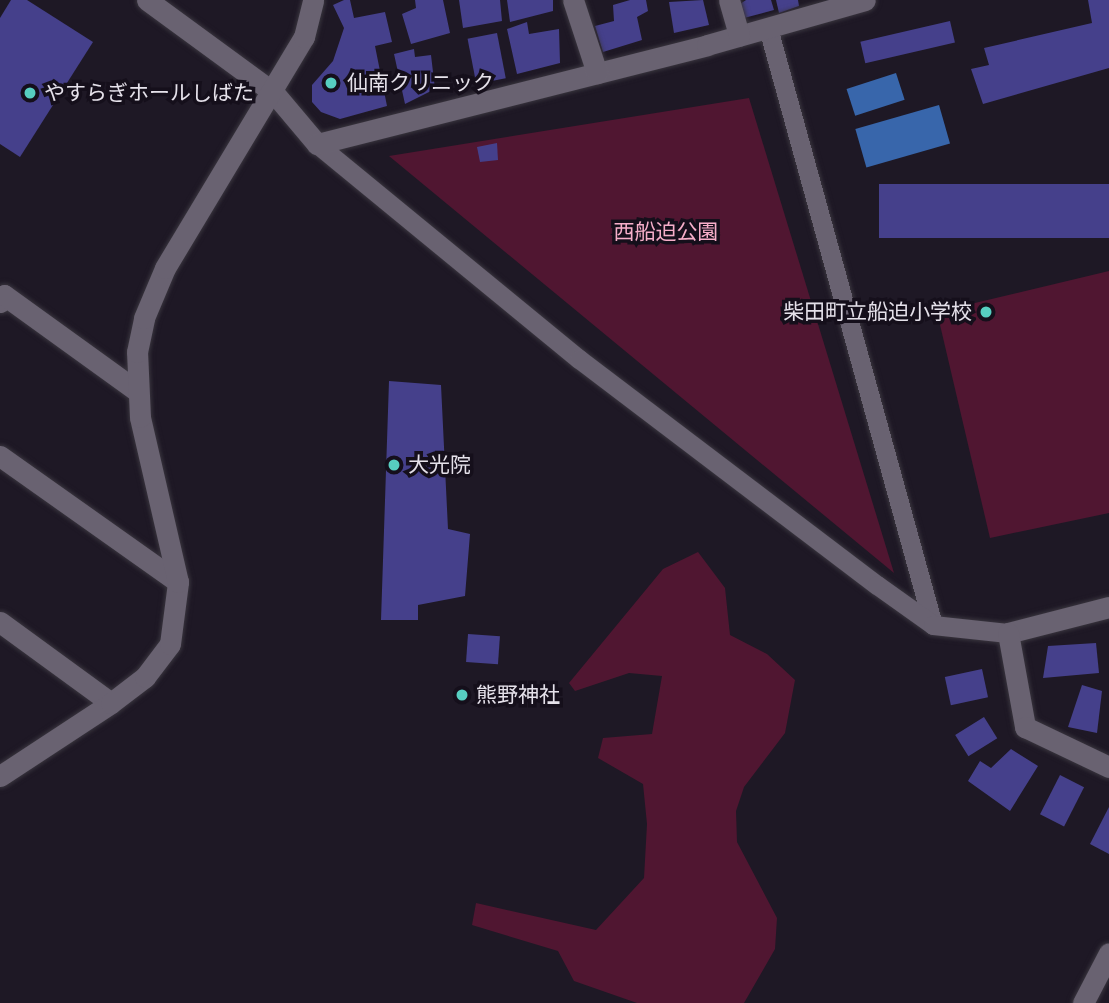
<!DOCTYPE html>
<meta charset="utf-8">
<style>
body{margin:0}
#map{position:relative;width:1109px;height:1003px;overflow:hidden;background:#1e1825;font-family:"Space Grotesk","Noto Sans JP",sans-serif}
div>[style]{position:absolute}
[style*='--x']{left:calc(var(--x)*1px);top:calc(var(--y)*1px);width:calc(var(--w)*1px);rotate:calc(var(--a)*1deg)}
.green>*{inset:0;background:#501631}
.water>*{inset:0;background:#3866ab;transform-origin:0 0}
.building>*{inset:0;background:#45408b;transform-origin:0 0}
.roads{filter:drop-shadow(0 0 2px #39353e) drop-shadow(0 0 2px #39353e)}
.pedestrian>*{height:19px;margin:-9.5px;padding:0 9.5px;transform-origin:9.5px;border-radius:9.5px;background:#696271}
.minor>*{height:21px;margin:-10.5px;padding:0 10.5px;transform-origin:10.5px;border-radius:10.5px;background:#696271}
.tertiary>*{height:21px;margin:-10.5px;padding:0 10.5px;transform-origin:10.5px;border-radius:10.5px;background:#696271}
.dots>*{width:19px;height:19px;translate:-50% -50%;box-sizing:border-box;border:4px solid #150f1b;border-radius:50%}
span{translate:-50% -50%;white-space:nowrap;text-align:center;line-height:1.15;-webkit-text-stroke:7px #150f1b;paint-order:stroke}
.poi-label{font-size:21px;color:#e5e1ea}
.left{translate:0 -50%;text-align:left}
.right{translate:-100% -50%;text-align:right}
.park-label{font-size:21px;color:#f6aec9}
</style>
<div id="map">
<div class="green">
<i style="clip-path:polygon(749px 98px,894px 573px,389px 156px)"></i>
<i style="clip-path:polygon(1109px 271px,1109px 513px,990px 538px,937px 312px)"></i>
<i style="clip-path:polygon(698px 552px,725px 588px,730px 635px,767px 654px,795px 680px,785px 733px,744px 787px,736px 811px,737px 842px,777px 918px,775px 949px,744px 1003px,637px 1003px,574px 981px,558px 951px,472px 925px,476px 903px,596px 930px,644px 878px,647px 824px,643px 784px,598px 758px,603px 738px,652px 734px,662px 676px,629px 673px,575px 691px,569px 683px,663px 569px)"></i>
</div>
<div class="water">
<i style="left:896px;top:73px;width:28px;height:52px;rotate:72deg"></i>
<i style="left:939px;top:105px;width:40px;height:87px;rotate:74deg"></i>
</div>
<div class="building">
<i style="clip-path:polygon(11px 0,27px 0,93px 42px,20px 157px,0 144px,0 18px)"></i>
<i style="clip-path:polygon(344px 0,350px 0,354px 18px,385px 12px,392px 42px,375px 46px,387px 106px,340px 119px,321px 112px,312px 102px,312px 85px,333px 61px,344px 28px,333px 5px)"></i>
<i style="clip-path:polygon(415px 0,443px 0,450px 33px,411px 44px,402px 14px,416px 8px)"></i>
<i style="clip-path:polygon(459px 0,500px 0,502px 21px,463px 28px)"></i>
<i style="clip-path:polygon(507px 0,553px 0,553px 11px,510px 22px)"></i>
<i style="clip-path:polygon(630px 0,646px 0,648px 11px,637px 17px,642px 40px,603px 52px,595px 26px,614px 21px,613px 5px)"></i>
<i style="clip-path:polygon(703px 0,709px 25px,674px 33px,669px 2px)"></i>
<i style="clip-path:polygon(746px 0,771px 0,774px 10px,744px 18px,740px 4px)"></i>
<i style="clip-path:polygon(776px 0,798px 0,799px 6px,779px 13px)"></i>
<i style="clip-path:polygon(1088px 0,1109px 0,1109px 68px,983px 104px,971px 69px,989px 65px,984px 48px,1092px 23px)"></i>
<i style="left:950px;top:21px;width:22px;height:92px;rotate:77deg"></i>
<i style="clip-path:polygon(527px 22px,529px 34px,559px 29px,560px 63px,517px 74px,507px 29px)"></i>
<i style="left:497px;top:33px;width:46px;height:30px;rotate:79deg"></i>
<i style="clip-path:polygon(414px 49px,415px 57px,431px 55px,435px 89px,405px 104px,394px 54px)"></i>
<i style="clip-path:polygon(497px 143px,498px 160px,480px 162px,477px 147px)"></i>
<i style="left:1109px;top:184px;width:54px;height:230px;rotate:90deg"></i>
<i style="clip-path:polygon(389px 381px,441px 385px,448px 529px,470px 534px,465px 596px,418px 605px,418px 620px,381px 620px)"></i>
<i style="left:468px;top:634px;width:32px;height:28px;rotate:4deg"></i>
<i style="clip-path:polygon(1096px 643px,1099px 673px,1043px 678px,1048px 646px)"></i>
<i style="left:982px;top:669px;width:29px;height:38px;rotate:78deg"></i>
<i style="clip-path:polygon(1082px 685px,1102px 691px,1097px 733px,1068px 727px)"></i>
<i style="left:984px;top:717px;width:25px;height:34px;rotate:58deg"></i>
<i style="clip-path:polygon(1011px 749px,1038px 766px,1010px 811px,968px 781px,980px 761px,991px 768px)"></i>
<i style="left:1060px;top:775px;width:27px;height:44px;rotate:27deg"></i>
<i style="clip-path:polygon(1109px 807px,1109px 854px,1090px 844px)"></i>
</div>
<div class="roads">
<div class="pedestrian">
<i style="--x:768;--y:28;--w:619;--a:74.55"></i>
<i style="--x:317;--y:144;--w:339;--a:39.4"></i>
<i style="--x:579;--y:359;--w:374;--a:37.2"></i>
<i style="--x:877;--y:585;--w:69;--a:35.5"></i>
<i style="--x:933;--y:625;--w:75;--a:6.1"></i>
</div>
<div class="minor">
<i style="--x:147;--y:0;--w:157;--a:36.2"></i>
<i style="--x:274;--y:93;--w:67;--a:49.9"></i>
<i style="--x:317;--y:144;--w:402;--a:-14.2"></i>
<i style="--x:707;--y:45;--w:164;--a:-15.9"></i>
<i style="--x:573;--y:0;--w:77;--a:71.8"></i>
<i style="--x:729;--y:0;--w:37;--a:74"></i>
<i style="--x:0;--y:302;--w:8;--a:-60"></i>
<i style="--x:4;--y:295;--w:164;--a:35.8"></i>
<i style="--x:0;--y:456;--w:218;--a:35.3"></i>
<i style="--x:1109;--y:607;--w:104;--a:165.6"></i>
<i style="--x:1008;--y:633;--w:96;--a:79.7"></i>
<i style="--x:1025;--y:727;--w:93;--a:25.5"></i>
<i style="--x:0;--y:622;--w:137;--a:36.1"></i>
<i style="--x:1083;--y:1003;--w:56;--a:-62.5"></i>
</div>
<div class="tertiary">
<i style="--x:0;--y:776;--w:133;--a:-33.3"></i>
<i style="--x:111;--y:703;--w:43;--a:-37.4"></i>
<i style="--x:145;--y:677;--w:41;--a:-52.9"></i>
<i style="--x:170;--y:644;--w:63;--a:-82.6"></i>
<i style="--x:178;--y:582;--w:169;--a:-103"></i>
<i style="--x:140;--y:417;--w:65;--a:-92.6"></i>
<i style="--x:137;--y:352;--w:35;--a:-78"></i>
<i style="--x:144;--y:318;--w:54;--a:-67.2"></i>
<i style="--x:165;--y:268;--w:270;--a:-59"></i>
<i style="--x:304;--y:37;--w:38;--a:-76"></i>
</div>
</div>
<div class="dots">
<i style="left:331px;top:83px;background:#57cec1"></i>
<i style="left:30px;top:93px;background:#57cec1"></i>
<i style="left:986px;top:312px;background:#57cec1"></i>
<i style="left:394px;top:465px;background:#57cec1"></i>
<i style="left:462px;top:695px;background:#57cec1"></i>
</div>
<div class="poi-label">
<span class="left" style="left:347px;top:83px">仙南クリニック</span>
<span class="left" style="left:44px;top:93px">やすらぎホールしばた</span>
<span class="right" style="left:972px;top:312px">柴田町立船迫小学校</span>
<span class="left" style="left:408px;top:465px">大光院</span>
<span class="left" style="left:476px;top:695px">熊野神社</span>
</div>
<div class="park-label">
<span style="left:666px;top:232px">西船迫公園</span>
</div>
</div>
